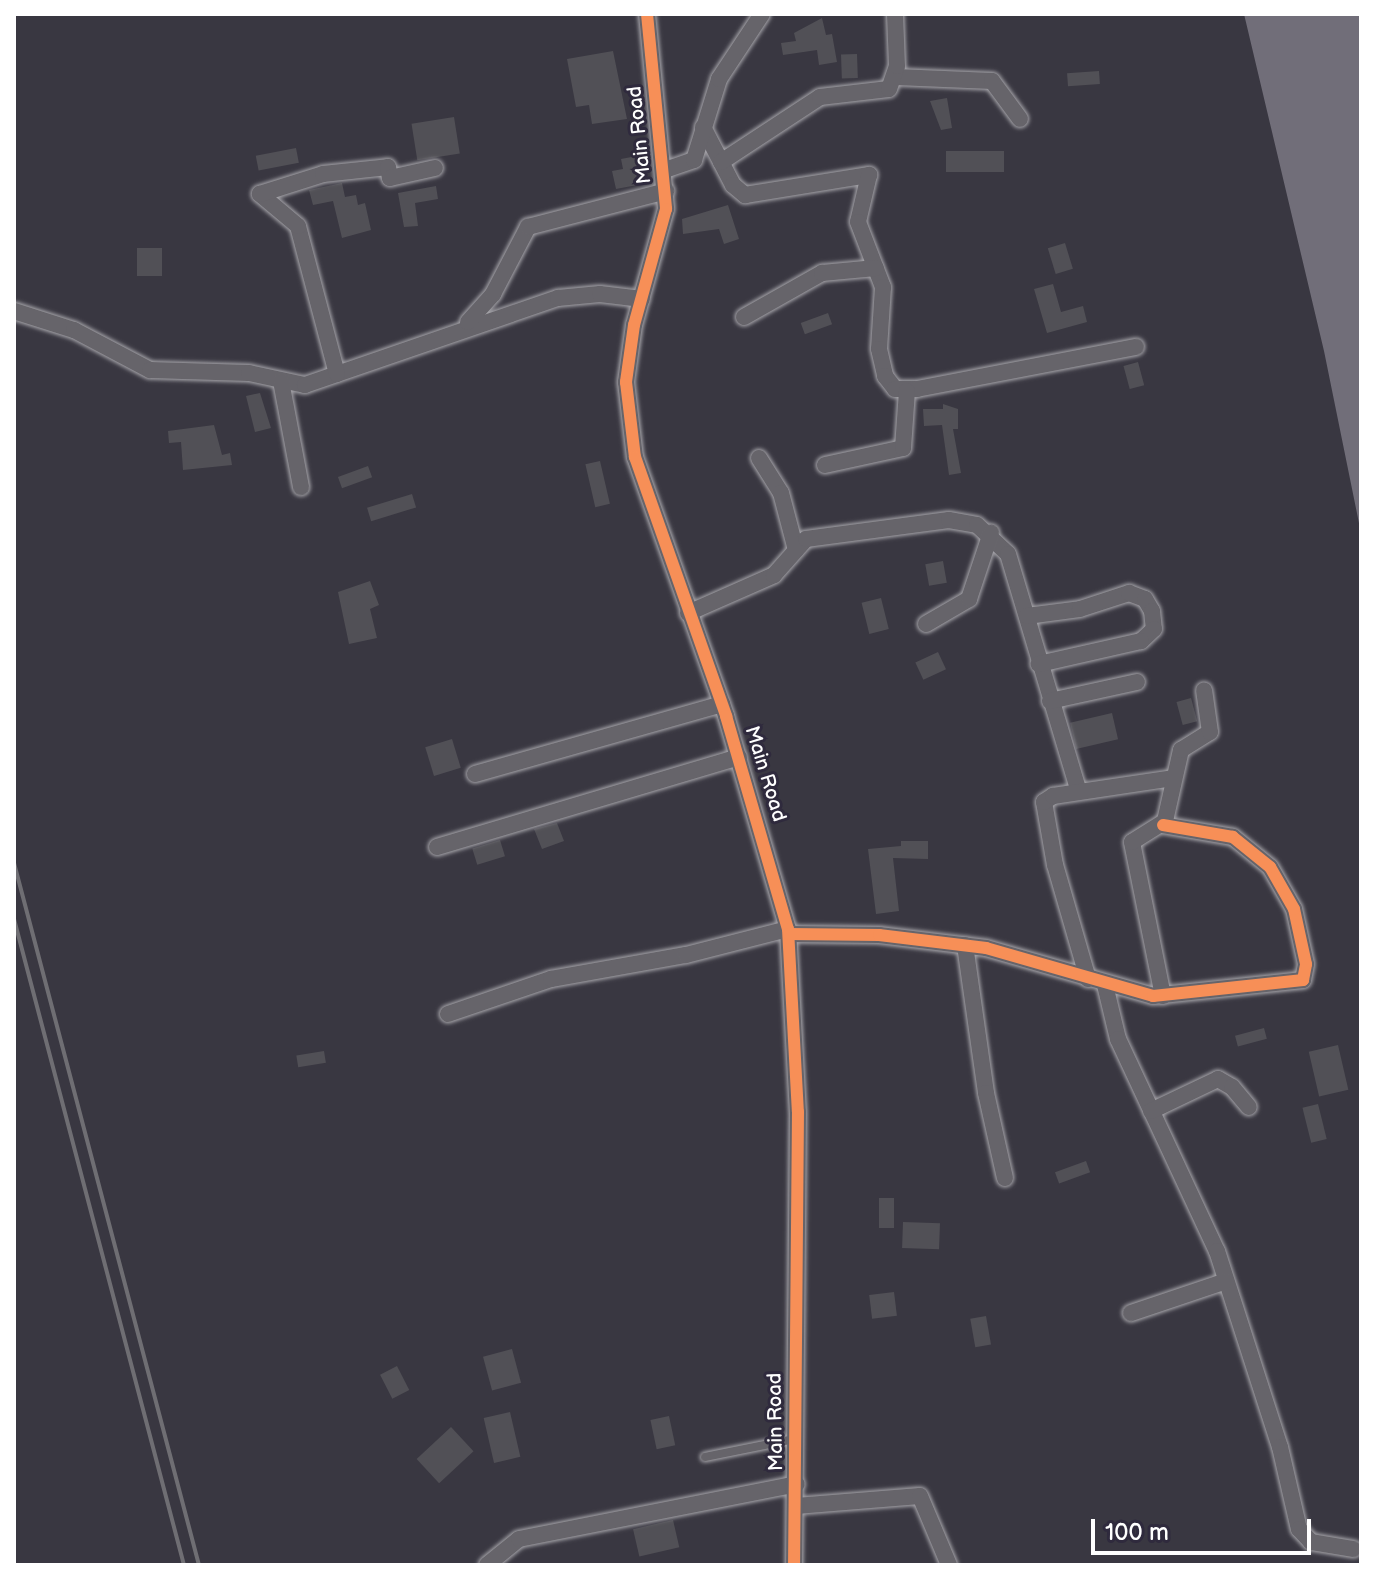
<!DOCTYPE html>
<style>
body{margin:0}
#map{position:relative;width:1375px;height:1579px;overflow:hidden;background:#393741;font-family:"Balsamiq Sans",sans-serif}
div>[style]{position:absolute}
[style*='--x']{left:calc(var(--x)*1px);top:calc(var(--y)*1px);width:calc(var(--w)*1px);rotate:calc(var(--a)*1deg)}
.water>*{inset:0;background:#716e79}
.building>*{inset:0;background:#515056;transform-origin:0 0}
.roads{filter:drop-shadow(0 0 2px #a6a5aa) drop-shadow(0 0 2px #a6a5aa)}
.lane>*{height:8px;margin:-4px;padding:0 4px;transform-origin:4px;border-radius:4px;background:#66646a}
.street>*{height:16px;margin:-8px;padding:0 8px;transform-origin:8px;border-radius:8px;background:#66646a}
.rail>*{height:4px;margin:-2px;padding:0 2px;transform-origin:2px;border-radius:2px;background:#6f6e73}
.cycleway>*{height:12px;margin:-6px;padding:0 6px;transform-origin:6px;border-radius:6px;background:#f78f57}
span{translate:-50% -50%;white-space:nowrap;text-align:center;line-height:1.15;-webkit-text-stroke:6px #2f2a3d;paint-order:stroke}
.street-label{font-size:20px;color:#fff}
.frame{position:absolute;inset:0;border:16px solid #fff;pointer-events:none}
.scale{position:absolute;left:1091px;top:1519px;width:220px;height:36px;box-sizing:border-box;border:4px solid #fff;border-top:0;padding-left:10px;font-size:24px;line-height:28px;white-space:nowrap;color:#fff;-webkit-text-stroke:6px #2f2a3d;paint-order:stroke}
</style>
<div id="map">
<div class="water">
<i style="clip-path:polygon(1244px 14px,1361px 14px,1361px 533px,1324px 351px)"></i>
</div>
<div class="building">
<i style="clip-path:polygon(822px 18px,826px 35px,832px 34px,837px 62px,819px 65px,817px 50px,783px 55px,781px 43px,796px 41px,794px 33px)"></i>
<i style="clip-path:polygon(613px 51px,627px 119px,592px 124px,589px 105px,576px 107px,567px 59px)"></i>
<i style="left:857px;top:54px;width:24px;height:16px;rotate:88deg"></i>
<i style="left:1099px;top:71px;width:13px;height:32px;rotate:86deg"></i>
<i style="clip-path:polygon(947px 98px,952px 128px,941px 130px,930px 101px)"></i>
<i style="left:454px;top:117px;width:37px;height:43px;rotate:81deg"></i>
<i style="left:296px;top:148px;width:15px;height:41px;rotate:79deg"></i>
<i style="left:946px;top:151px;width:58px;height:21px"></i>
<i style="clip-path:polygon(642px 155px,648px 183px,616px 189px,612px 171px,623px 169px,621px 159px)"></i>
<i style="clip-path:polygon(342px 183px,345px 197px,356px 195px,358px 205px,365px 203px,371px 230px,342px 238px,333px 201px,313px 205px,309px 190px)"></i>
<i style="clip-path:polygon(436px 186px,438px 199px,415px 203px,418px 226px,404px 227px,398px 193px)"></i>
<i style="clip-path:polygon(728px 205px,739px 239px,724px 244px,719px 229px,683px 234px,682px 219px)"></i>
<i style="left:1065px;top:243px;width:27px;height:18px;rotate:73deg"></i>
<i style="left:137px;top:248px;width:25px;height:28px"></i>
<i style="clip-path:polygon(1053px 284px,1061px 312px,1083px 306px,1087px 322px,1047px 333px,1034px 289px)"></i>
<i style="left:828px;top:313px;width:12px;height:29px;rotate:70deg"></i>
<i style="left:1138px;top:362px;width:24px;height:15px;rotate:75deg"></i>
<i style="clip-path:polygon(260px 393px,271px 428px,255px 432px,246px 396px)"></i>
<i style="clip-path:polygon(943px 404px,958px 409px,958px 429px,953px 429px,961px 473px,949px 475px,942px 425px,924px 426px,923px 409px,943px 409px)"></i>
<i style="clip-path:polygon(214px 425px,222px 455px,230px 453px,232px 465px,183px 470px,181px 442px,169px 443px,168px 431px)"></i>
<i style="left:600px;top:461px;width:44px;height:15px;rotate:77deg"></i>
<i style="left:368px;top:466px;width:12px;height:32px;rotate:70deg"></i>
<i style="left:412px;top:494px;width:14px;height:47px;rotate:73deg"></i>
<i style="left:943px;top:561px;width:22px;height:18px;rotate:80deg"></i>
<i style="clip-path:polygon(370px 581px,379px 605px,370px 609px,377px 638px,349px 644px,338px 592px)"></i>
<i style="left:881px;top:598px;width:32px;height:20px;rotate:76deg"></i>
<i style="left:938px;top:652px;width:19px;height:25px;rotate:65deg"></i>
<i style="left:1191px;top:698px;width:24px;height:15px;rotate:75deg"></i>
<i style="left:1112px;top:713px;width:27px;height:43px;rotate:77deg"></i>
<i style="left:452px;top:739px;width:30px;height:28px;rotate:73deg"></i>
<i style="clip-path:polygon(557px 823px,564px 841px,542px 849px,534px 829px)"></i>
<i style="left:500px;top:840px;width:17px;height:29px;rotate:73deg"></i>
<i style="clip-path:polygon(901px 841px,928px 841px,928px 859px,893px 858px,899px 911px,876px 914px,868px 849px,901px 846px)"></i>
<i style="left:1264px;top:1028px;width:11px;height:30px;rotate:75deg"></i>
<i style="left:1338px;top:1045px;width:46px;height:30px;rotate:77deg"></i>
<i style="left:324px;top:1051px;width:12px;height:28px;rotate:81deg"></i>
<i style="left:1318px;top:1104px;width:36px;height:16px;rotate:76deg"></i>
<i style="left:1086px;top:1161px;width:12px;height:33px;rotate:70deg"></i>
<i style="left:879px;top:1198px;width:15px;height:30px"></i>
<i style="left:903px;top:1222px;width:37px;height:26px;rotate:2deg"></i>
<i style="left:894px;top:1292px;width:24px;height:25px;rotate:83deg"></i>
<i style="left:986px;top:1316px;width:29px;height:16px;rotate:80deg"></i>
<i style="left:512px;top:1349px;width:35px;height:30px;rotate:75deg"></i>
<i style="left:397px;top:1366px;width:27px;height:19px;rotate:63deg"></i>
<i style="left:510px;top:1412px;width:46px;height:27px;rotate:77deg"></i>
<i style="left:669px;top:1416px;width:30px;height:19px;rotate:78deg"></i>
<i style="left:451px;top:1427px;width:33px;height:47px;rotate:47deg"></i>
<i style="left:673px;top:1520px;width:28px;height:41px;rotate:77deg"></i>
</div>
<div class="roads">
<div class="lane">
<i style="--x:705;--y:1457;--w:91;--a:-11.4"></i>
</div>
<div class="street">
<i style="--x:647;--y:14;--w:196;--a:84.4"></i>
<i style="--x:666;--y:209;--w:120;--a:105.4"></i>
<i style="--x:634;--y:325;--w:58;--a:98"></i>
<i style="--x:626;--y:382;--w:76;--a:83.2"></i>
<i style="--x:635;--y:457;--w:275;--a:70.6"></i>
<i style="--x:726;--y:716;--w:222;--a:73.8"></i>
<i style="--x:788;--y:929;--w:183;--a:86.9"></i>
<i style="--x:798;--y:1112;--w:453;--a:90.5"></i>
<i style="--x:896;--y:77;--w:96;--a:2.4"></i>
<i style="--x:992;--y:81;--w:47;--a:53.6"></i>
<i style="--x:703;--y:127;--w:65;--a:62.7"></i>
<i style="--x:733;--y:185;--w:16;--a:40"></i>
<i style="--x:745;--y:195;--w:126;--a:-9.2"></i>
<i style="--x:869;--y:175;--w:48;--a:103.2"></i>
<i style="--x:858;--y:222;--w:70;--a:69"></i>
<i style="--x:883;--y:287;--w:62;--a:93.7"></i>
<i style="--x:879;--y:349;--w:28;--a:77"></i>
<i style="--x:885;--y:376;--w:16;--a:52"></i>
<i style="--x:895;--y:389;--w:22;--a:0"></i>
<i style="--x:917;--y:389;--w:223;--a:-10.9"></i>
<i style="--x:721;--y:162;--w:118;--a:-33.3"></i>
<i style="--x:820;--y:97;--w:69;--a:-6.6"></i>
<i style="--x:889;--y:89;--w:24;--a:-71"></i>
<i style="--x:897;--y:66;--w:52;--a:-92.2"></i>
<i style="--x:665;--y:170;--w:31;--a:-19"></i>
<i style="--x:694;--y:160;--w:85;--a:-72.8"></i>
<i style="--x:719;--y:79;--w:78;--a:-56.5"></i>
<i style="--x:14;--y:311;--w:63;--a:17.6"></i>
<i style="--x:74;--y:330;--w:86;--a:27.8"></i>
<i style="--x:150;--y:370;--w:99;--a:1.7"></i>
<i style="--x:249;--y:373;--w:57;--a:12.1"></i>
<i style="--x:305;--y:385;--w:268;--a:-19"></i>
<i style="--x:558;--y:298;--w:42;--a:-5.4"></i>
<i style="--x:600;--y:294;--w:42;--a:6.8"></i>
<i style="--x:744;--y:317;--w:90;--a:-29.4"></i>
<i style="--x:822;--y:273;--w:54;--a:-5.3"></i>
<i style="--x:468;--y:322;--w:38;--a:-48"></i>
<i style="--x:493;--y:294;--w:76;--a:-62.4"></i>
<i style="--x:528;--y:227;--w:143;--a:-14.6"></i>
<i style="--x:337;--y:374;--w:153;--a:-104.8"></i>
<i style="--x:298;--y:226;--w:50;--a:-139.9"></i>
<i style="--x:260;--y:194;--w:66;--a:-17.6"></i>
<i style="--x:323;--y:174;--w:65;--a:-6.1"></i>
<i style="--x:388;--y:167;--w:11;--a:80"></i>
<i style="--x:390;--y:178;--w:46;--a:-12.5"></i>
<i style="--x:281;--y:381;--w:108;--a:79.3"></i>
<i style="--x:759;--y:458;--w:41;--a:57.8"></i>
<i style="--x:781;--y:493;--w:59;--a:75.3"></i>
<i style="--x:825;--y:465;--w:80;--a:-12.3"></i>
<i style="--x:903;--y:448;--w:57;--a:-86"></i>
<i style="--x:688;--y:613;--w:94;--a:-23.8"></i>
<i style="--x:774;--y:575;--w:48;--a:-48.4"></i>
<i style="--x:806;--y:539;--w:144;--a:-7.6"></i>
<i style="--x:949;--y:520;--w:28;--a:10"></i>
<i style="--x:977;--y:525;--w:42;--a:43.1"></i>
<i style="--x:1008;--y:554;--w:248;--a:73.4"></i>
<i style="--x:1027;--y:616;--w:53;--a:-7.5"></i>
<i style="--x:1080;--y:609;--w:52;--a:-18.1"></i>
<i style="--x:1129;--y:593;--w:17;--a:21"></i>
<i style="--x:1145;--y:599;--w:14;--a:60"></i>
<i style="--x:1152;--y:611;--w:18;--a:84"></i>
<i style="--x:1154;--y:629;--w:18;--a:137"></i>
<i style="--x:1141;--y:641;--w:105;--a:167.3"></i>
<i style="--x:926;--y:624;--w:50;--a:-30.2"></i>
<i style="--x:969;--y:599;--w:70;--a:-71.6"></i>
<i style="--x:1050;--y:701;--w:89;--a:-12.3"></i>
<i style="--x:475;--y:774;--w:257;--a:-15.8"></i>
<i style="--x:437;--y:847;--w:315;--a:-16.6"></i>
<i style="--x:789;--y:934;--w:90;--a:0.6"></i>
<i style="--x:879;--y:935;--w:108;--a:6.9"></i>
<i style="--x:986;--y:948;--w:174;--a:16"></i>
<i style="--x:1153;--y:996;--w:151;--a:-6.1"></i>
<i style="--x:1303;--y:980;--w:16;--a:-79"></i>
<i style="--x:1306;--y:964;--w:56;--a:-102.3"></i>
<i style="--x:1294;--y:909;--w:48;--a:-119.7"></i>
<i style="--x:1270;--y:867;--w:48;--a:-141"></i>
<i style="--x:1233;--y:837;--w:71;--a:-170.3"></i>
<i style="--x:965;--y:945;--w:149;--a:81.9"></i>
<i style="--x:986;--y:1093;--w:87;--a:77.4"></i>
<i style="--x:1088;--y:979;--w:119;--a:-106.1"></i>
<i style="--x:1055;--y:865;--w:64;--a:-99.9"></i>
<i style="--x:1044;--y:802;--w:11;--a:-34"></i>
<i style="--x:1053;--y:796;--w:121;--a:-8.5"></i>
<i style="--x:1105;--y:985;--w:56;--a:76.5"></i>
<i style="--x:1118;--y:1039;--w:234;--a:65"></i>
<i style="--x:1217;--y:1251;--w:206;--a:72.2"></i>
<i style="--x:1280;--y:1447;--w:84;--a:77"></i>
<i style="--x:1299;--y:1529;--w:18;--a:47"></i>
<i style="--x:1311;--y:1542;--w:43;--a:9.5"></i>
<i style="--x:1163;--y:996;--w:157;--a:-101.4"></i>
<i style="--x:1132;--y:842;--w:39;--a:-32"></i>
<i style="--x:1165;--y:821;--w:73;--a:-77.3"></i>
<i style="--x:1181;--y:750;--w:34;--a:-32"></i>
<i style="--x:1210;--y:732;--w:42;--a:-98.1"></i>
<i style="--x:448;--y:1014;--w:109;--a:-18.8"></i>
<i style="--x:551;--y:979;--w:137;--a:-10.1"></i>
<i style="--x:686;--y:955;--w:105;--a:-14.3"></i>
<i style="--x:1151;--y:1111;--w:74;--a:-25.5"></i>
<i style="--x:1218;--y:1079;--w:16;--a:30"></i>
<i style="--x:1232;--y:1087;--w:26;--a:50"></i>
<i style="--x:1131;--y:1313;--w:100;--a:-18.6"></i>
<i style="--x:796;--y:1506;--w:124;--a:-4.6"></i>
<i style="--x:920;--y:1496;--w:75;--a:67.2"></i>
<i style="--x:487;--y:1565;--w:41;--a:-39.1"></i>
<i style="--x:519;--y:1539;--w:283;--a:-11.2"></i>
</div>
</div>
<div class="rail">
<i style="--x:14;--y:863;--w:726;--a:75.24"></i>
<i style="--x:14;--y:919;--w:668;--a:75.26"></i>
</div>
<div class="cycleway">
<i style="--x:647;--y:14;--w:196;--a:84.4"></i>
<i style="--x:666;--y:209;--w:120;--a:105.4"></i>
<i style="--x:634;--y:325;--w:58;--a:98"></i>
<i style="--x:626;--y:382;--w:76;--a:83.2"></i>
<i style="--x:635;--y:457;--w:275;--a:70.6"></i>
<i style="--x:726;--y:716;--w:222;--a:73.8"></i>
<i style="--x:788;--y:929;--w:183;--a:86.9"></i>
<i style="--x:798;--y:1112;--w:453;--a:90.5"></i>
<i style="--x:789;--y:934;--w:90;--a:0.6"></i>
<i style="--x:879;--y:935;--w:108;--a:6.9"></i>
<i style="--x:986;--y:948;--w:174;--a:16"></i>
<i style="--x:1153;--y:996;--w:151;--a:-6.1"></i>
<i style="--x:1303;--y:980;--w:16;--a:-79"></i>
<i style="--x:1306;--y:964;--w:56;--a:-102.3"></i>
<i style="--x:1294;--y:909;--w:48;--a:-119.7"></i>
<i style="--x:1270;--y:867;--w:48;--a:-141"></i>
<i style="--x:1233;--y:837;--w:71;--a:-170.3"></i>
</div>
<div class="street-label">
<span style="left:640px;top:135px;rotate:-96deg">Main Road</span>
<span style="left:765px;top:774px;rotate:73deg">Main Road</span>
<span style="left:776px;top:1422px;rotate:-91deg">Main Road</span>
</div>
<div class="frame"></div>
<div class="scale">100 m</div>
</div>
